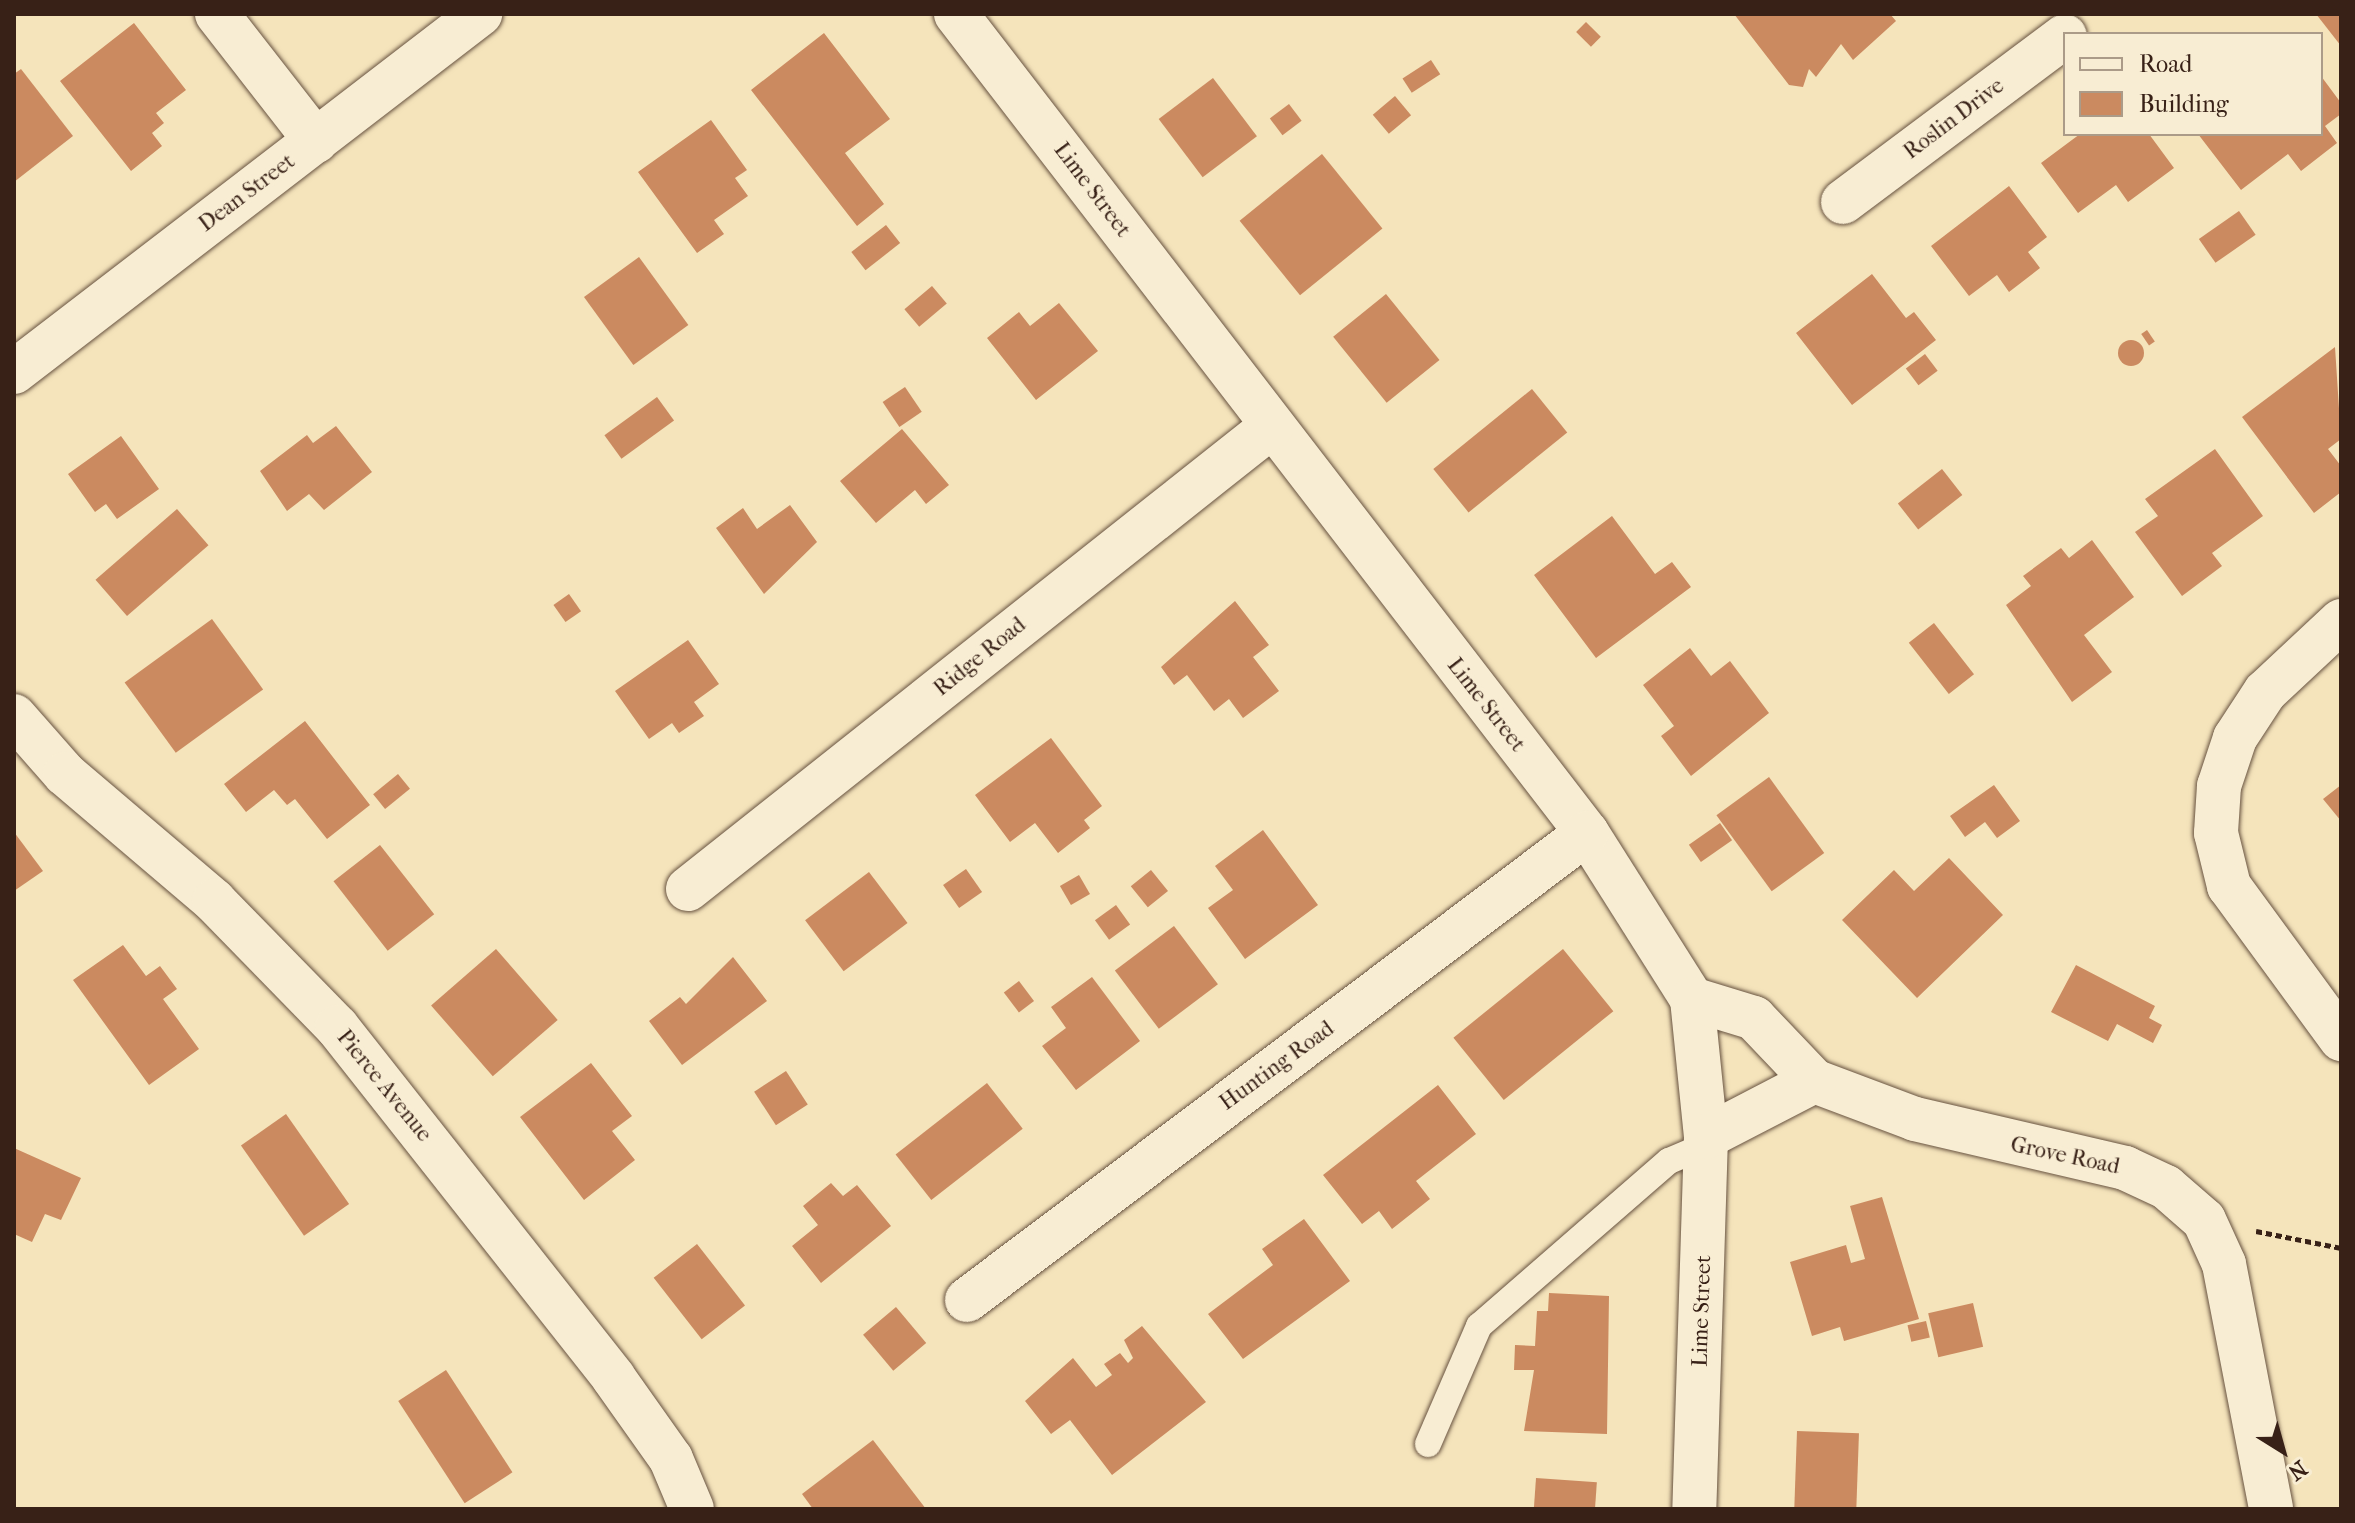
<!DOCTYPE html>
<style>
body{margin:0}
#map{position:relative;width:2355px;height:1523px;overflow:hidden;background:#f5e4bb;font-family:"IM FELL French Canon",serif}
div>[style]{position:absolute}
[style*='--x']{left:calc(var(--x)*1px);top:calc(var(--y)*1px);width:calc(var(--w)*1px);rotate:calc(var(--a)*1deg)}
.building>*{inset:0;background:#cb8a60;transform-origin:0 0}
.round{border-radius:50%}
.path>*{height:5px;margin-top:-2.5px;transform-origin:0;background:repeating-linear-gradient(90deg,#382117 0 6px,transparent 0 10px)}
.roads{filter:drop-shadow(0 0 2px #675240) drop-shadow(0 0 2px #675240)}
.lane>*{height:26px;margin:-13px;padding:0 13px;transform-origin:13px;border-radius:13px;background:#f8edd3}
.street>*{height:44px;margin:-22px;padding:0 22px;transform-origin:22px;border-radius:22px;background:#f8edd3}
span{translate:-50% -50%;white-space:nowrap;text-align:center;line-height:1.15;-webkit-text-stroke:8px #f8edd3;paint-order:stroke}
.street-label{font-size:22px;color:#382117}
.frame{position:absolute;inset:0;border:16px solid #382117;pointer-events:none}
.legend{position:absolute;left:2063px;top:32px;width:260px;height:104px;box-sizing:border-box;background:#f8edd3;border:2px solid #ab9b88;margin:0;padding:10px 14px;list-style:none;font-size:24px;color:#382117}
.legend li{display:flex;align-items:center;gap:16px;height:40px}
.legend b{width:40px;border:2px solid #ab9b88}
.north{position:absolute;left:2243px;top:1411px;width:80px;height:80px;-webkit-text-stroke:6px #f8edd3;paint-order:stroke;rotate:143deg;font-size:22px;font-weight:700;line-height:32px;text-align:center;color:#382117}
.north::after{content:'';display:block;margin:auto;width:28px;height:36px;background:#382117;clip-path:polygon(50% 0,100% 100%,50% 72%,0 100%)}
</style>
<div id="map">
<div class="building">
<i style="clip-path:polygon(1734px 14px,1890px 14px,1896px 21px,1853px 60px,1841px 44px,1816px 77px,1809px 69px,1803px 87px,1789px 85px)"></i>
<i style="clip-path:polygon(2316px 14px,2341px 14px,2341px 46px)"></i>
<i style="left:1586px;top:22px;width:21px;height:14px;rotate:45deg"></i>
<i style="clip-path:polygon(134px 23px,186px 90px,156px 113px,164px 123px,152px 133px,162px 146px,131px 171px,60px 81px)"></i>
<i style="clip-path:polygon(824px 33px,890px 119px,845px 153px,884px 204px,857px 226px,751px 90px)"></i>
<i style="left:1431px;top:60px;width:17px;height:34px;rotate:57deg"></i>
<i style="clip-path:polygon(21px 69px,73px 136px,14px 182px,14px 74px)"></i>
<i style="clip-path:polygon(2321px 76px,2341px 103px,2341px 114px,2325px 126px,2337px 143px,2301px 171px,2288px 154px,2241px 190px,2198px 134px,2321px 134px)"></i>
<i style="left:1213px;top:78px;width:73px;height:68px;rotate:53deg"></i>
<i style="left:1395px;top:96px;width:25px;height:29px;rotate:50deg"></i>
<i style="left:1289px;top:104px;width:21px;height:24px;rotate:53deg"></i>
<i style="clip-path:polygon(711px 120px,747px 170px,735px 178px,748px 196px,714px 220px,724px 234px,697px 253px,638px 172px)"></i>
<i style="clip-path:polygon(2080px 134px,2149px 134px,2174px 168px,2128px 202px,2116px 185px,2078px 213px,2041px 163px)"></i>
<i style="left:1322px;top:154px;width:96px;height:106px;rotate:51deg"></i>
<i style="clip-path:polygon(2009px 186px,2047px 237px,2028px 252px,2040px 268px,2009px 292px,1997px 275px,1969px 296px,1931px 246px)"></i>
<i style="left:2239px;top:211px;width:29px;height:49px;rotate:55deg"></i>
<i style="left:886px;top:225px;width:23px;height:44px;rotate:52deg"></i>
<i style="left:639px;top:257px;width:84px;height:68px;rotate:54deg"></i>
<i style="clip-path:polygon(1872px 274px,1906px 318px,1914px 312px,1936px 340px,1852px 405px,1796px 333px)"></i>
<i style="left:932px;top:286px;width:23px;height:36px;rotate:50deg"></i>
<i style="left:1386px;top:294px;width:85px;height:68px;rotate:51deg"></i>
<i style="clip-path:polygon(1059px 303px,1098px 351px,1036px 400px,987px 338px,1019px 312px,1030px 326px)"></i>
<i style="left:2147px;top:330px;width:14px;height:7px;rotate:56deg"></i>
<i class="round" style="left:2118px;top:340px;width:26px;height:26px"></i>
<i style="clip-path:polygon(2335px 347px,2341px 439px,2328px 449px,2341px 466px,2341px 492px,2314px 513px,2242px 417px)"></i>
<i style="left:1925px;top:354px;width:21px;height:24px;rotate:53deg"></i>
<i style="left:905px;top:387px;width:30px;height:27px;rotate:56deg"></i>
<i style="left:1532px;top:389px;width:56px;height:127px;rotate:51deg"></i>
<i style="left:657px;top:397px;width:29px;height:65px;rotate:54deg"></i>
<i style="clip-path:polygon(336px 426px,372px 472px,324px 510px,309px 494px,287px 511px,260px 471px,307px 435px,313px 443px)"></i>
<i style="clip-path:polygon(902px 429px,949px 485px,926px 504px,915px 490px,876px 523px,840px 481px)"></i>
<i style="clip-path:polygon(121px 436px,159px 489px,117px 519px,106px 504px,95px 512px,68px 474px)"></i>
<i style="clip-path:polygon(2215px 449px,2263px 516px,2212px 553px,2222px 566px,2182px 596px,2135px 532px,2158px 516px,2145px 499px)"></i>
<i style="left:1942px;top:469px;width:33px;height:56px;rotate:52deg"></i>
<i style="clip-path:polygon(790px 505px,817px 542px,764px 594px,716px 528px,743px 508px,757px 529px)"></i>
<i style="left:177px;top:509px;width:48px;height:108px;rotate:49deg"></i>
<i style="clip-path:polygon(1612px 516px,1655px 574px,1672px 562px,1691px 587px,1596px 658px,1534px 575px)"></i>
<i style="clip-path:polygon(2092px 540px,2134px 597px,2084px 635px,2112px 672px,2072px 702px,2006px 605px,2031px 586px,2023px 576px,2061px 548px,2069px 558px)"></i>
<i style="left:569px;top:594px;width:21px;height:19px;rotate:55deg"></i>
<i style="clip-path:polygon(1235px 601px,1269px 645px,1253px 657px,1279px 691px,1243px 718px,1229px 699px,1214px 711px,1187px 675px,1174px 685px,1161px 667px)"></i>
<i style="left:212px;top:619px;width:87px;height:108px;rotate:54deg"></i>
<i style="left:1934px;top:623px;width:65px;height:32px;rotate:52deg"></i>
<i style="clip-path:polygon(688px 640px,719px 684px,694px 702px,704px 716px,679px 733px,672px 723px,649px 739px,615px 691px)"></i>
<i style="clip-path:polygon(1690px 648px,1711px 676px,1730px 661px,1769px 713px,1691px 776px,1661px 736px,1674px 726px,1643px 685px)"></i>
<i style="clip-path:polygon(305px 721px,370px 805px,327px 839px,295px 799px,287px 805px,274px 790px,246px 812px,224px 784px)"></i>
<i style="clip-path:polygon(1051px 738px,1102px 806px,1084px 820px,1090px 828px,1058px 853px,1035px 823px,1010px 842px,975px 795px)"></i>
<i style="left:398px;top:774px;width:19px;height:32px;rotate:51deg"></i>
<i style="left:1769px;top:777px;width:94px;height:65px;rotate:54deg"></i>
<i style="clip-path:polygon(1994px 785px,2020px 821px,1997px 838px,1985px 822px,1965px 837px,1950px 816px)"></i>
<i style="clip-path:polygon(2341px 785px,2341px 821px,2323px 799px)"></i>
<i style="left:1720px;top:823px;width:21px;height:38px;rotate:55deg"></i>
<i style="clip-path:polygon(1263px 830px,1318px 905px,1245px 959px,1208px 908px,1233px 890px,1215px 866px)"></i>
<i style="clip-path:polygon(14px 832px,43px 871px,14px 891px)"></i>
<i style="left:380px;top:845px;width:88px;height:59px;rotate:52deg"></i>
<i style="clip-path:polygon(1949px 858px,2003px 915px,1917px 998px,1842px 920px,1894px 870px,1914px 891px)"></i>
<i style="left:966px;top:869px;width:28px;height:28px;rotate:55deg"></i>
<i style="left:1151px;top:870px;width:27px;height:26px;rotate:51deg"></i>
<i style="left:869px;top:872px;width:64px;height:80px;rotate:53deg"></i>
<i style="left:1079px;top:875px;width:22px;height:22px;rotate:60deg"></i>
<i style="left:1116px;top:905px;width:24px;height:26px;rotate:54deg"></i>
<i style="left:1174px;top:926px;width:73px;height:74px;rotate:53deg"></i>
<i style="clip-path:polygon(123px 945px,146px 976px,160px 966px,177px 989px,163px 999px,199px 1049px,149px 1085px,73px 980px)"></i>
<i style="left:496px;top:949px;width:94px;height:86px;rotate:49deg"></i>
<i style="left:1563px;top:949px;width:80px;height:141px;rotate:51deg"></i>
<i style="clip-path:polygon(733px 957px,767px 1001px,682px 1065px,649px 1021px,680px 997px,686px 1004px)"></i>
<i style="clip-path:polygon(2076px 965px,2155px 1006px,2149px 1018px,2162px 1025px,2153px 1043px,2117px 1024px,2108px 1041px,2051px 1012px)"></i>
<i style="clip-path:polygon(1092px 977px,1140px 1041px,1076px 1090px,1042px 1046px,1066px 1028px,1051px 1007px)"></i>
<i style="left:1019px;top:981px;width:25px;height:19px;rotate:53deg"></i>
<i style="clip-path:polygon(591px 1063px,632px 1116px,612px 1131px,635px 1160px,584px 1200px,520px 1117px)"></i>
<i style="left:786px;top:1071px;width:40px;height:38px;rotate:57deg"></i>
<i style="left:987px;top:1083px;width:58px;height:116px;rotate:52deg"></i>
<i style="clip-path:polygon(1438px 1085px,1476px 1134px,1416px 1181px,1430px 1199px,1392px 1229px,1379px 1211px,1362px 1224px,1323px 1175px)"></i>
<i style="left:286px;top:1114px;width:110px;height:55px;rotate:55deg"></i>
<i style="clip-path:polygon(14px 1148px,81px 1178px,61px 1220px,45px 1214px,32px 1242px,14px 1234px)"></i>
<i style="clip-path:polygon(831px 1183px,843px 1196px,857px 1185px,891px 1226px,821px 1283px,792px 1246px,818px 1225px,803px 1206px)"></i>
<i style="clip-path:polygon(1882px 1197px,1919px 1319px,1844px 1341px,1840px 1327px,1812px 1336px,1790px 1262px,1846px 1245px,1851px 1263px,1865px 1259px,1850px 1206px)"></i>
<i style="clip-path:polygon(1304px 1219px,1350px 1281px,1243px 1359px,1208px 1314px,1273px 1265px,1262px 1249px)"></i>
<i style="left:697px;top:1244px;width:78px;height:55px;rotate:52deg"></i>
<i style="clip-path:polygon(1549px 1293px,1609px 1296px,1607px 1434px,1524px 1431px,1534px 1370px,1514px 1370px,1515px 1345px,1535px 1346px,1537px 1311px,1548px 1311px)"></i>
<i style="left:1973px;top:1303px;width:45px;height:46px;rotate:77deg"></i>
<i style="left:896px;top:1307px;width:47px;height:43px;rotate:50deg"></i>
<i style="left:1926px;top:1321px;width:17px;height:19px;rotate:77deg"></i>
<i style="clip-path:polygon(1142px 1326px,1206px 1402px,1112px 1475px,1070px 1420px,1051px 1434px,1025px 1401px,1073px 1358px,1096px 1387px,1112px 1375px,1104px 1364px,1120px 1353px,1128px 1363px,1133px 1358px,1124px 1340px)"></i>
<i style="left:446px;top:1370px;width:122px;height:57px;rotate:57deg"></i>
<i style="left:1797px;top:1431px;width:62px;height:78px;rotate:2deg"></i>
<i style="clip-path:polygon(873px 1440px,926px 1509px,813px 1509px,802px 1494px)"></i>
<i style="left:1536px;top:1478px;width:61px;height:31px;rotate:4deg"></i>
</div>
<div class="path">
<i style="--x:2256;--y:1231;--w:87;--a:11.3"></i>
</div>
<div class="roads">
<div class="lane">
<i style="--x:1428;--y:1444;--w:129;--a:-66.6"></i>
<i style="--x:1479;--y:1326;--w:252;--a:-41"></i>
<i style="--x:1669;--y:1161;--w:39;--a:-23"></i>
</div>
<div class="street">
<i style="--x:217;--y:14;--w:161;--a:52.1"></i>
<i style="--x:956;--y:14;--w:1034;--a:52.39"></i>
<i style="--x:1587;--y:833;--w:196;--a:57.7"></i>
<i style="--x:1692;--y:999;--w:139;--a:84.2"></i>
<i style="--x:1706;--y:1137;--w:372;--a:91.8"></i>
<i style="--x:1843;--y:202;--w:277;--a:-36.8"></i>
<i style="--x:14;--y:372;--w:588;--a:-37.53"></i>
<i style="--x:2341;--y:621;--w:104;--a:136.9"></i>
<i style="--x:2265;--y:692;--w:55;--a:123.1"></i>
<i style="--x:2235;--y:738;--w:51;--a:108.4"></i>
<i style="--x:2219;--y:786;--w:47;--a:93.7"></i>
<i style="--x:2216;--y:833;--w:55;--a:76.2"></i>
<i style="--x:2229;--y:886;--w:190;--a:53.8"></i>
<i style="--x:14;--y:716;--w:77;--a:48.7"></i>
<i style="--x:65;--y:774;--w:196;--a:40.4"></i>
<i style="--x:214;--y:901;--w:176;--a:45.7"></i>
<i style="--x:337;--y:1027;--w:446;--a:51.7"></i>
<i style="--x:613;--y:1377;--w:100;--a:54.7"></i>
<i style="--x:671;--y:1459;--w:54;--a:67.2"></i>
<i style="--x:688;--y:889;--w:745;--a:-38.41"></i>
<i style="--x:1692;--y:999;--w:65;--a:17"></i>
<i style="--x:1754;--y:1018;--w:87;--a:46.4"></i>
<i style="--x:1814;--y:1081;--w:108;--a:20.6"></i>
<i style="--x:1915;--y:1119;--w:216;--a:13.1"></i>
<i style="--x:2125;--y:1168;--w:45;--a:24.9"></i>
<i style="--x:2166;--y:1187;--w:50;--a:41"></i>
<i style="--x:2204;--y:1220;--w:48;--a:65.6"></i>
<i style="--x:2224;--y:1264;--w:249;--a:79.1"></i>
<i style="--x:1706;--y:1137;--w:122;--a:-27.4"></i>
<i style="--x:967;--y:1300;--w:776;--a:-36.99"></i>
</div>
</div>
<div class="street-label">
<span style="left:1954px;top:119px;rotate:-37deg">Roslin Drive</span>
<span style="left:1092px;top:190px;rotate:53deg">Lime Street</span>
<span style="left:247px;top:193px;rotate:-37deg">Dean Street</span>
<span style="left:980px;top:657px;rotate:-39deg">Ridge Road</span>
<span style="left:1486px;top:705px;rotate:52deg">Lime Street</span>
<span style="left:1277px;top:1066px;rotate:-36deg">Hunting Road</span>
<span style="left:384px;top:1086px;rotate:51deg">Pierce Avenue</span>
<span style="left:2065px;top:1156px;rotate:12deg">Grove Road</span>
<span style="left:1702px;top:1311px;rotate:-88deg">Lime Street</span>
</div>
<div class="frame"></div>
<ul class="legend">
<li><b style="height:10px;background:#f8edd3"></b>Road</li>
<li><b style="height:22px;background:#cb8a60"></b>Building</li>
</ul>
<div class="north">N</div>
</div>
